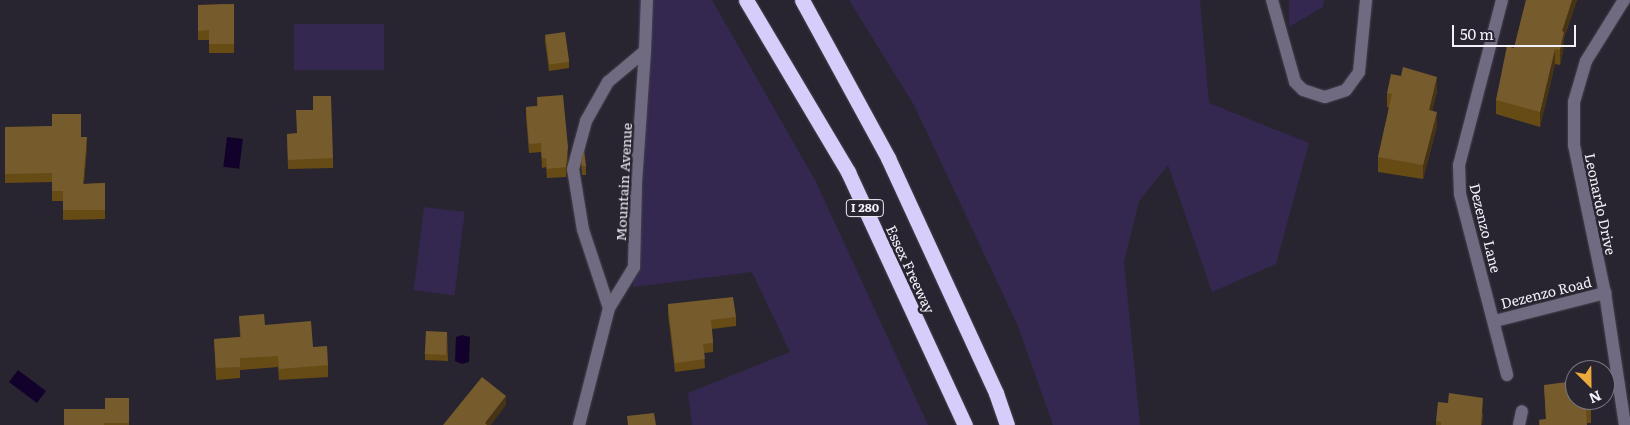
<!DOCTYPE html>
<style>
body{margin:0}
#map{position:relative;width:1630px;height:425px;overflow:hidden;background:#282531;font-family:Literata,serif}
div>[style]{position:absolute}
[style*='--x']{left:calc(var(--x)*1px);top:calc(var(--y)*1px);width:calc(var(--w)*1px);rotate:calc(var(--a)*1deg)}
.green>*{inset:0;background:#342850;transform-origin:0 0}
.water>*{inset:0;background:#12022b;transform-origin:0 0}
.roads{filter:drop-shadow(0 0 1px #44424d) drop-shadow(0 0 1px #44424d)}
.street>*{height:12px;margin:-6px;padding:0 6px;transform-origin:6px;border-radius:6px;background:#716b82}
.highway>*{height:15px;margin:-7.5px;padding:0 7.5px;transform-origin:7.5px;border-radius:7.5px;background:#d7cdfb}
.wall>*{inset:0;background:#674b14}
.shaded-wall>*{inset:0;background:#473415}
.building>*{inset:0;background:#765c2d;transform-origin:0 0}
span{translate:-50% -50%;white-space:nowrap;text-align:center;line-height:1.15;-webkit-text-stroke:5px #282531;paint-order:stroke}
.shield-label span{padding:1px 4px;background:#282531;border:1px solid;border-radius:4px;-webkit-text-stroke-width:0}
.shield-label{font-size:12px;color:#f3f1f9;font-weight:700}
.street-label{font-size:14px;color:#f3f1f9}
.north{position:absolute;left:1565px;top:360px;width:50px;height:50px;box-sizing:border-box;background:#282531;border:1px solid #797781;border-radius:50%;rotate:157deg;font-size:14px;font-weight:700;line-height:20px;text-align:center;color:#f3f1f9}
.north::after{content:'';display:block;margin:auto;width:18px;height:22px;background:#ebaa39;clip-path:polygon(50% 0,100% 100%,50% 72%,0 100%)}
.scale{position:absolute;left:1452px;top:25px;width:124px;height:22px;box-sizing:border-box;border:2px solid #f3f1f9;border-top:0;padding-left:6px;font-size:15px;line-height:18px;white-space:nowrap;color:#f3f1f9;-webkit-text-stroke:4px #282531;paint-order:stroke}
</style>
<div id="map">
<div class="green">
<i style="clip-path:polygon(639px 0,712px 0,815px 180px,928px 425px,692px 425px,688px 393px,790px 352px,752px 272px,633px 287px)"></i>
<i style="clip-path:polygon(849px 0,1200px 0,1209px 103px,1309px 143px,1276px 264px,1212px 292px,1168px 165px,1139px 201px,1124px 261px,1140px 425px,1053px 425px,1018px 326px,914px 105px)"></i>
<i style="clip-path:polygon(1289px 0,1324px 0,1323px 7px,1289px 27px)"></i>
<i style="left:384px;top:24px;width:46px;height:90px;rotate:90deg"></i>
<i style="left:424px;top:207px;width:41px;height:84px;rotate:7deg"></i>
</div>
<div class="water">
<i style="left:227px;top:137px;width:16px;height:30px;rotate:7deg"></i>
<i style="clip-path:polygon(462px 335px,470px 337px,469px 362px,462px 364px,455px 361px,456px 337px)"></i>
<i style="left:18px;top:370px;width:35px;height:15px;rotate:37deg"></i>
</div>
<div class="roads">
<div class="street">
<i style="--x:1272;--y:0;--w:85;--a:74.3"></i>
<i style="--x:1295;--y:82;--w:11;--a:45"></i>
<i style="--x:1303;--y:90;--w:23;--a:18"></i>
<i style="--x:1325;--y:97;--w:22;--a:-18"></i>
<i style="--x:1346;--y:90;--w:22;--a:-54"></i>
<i style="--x:1359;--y:72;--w:72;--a:-84.4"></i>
<i style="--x:1502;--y:0;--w:171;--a:104.6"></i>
<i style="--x:1459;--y:165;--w:29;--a:88"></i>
<i style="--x:1460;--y:194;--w:187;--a:75.4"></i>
<i style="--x:1624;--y:0;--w:72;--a:121.9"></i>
<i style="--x:1586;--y:61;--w:43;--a:106.3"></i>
<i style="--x:1574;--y:102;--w:43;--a:90"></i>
<i style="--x:1574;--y:145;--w:151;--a:78.2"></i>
<i style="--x:1605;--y:293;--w:134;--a:81.4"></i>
<i style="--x:609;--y:308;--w:48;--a:-58.6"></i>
<i style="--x:634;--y:267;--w:84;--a:-88.6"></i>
<i style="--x:636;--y:183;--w:132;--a:-86.1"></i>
<i style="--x:1495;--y:321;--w:114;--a:-14.3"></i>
<i style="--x:579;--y:425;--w:121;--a:-75.6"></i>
<i style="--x:609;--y:308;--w:82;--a:-108.4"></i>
<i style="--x:583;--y:230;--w:62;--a:-99.3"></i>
<i style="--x:573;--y:169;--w:50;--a:-74.8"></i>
<i style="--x:586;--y:121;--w:45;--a:-60.6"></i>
<i style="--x:608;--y:82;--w:48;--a:-40"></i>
<i style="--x:645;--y:51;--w:51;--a:-87.8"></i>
<i style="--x:1519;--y:425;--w:14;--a:-78"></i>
</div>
<div class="highway">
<i style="--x:746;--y:0;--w:200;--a:59.3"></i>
<i style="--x:848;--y:172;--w:279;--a:65.2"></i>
<i style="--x:802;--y:0;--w:180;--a:61.4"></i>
<i style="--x:888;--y:158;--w:259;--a:65.3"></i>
<i style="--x:996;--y:393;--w:34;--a:71"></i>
</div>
</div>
<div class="wall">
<i style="clip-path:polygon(1526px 0,1577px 0,1564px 38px,1564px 46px,1560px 65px,1555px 64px,1540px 127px,1496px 114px,1496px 100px,1514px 48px)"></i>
<i style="clip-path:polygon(234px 4px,234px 53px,209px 53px,209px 40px,198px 40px,198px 5px)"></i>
<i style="clip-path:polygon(545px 35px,569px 62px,569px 68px,549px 71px,545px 41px)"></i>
<i style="clip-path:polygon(1437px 91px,1432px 111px,1437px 126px,1423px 179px,1378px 172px,1378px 157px,1389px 108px,1387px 107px,1387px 93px)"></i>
<i style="clip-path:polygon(537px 97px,568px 157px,566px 177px,547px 178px,546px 167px,542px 168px,541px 152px,529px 153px,526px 116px,526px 107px,537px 106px)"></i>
<i style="clip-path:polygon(5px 127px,81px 137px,87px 147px,84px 184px,105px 183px,105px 219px,63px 220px,63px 201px,52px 201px,52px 182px,5px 183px)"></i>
<i style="clip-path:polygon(287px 134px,333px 158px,333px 168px,288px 169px)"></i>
<i style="clip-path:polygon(581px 160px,586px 166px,586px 175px,582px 175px)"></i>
<i style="clip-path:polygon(668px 304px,736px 317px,736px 326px,712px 329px,713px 343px,713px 352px,704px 353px,705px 368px,675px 372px,668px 314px)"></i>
<i style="clip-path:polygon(239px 316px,265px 325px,313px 347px,328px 365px,328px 377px,279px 380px,278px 367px,240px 370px,240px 378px,216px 380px,214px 339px,240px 337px)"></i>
<i style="clip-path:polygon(447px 332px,448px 361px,425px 360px,425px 354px)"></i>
<i style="clip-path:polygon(1544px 385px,1591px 408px,1591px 423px,1587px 423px,1587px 425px,1539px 425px,1539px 420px,1546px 419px)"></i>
<i style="clip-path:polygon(129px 398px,129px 425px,64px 425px,105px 409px)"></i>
<i style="clip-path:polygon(1483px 413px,1482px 425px,1436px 425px,1436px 421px)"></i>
</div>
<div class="shaded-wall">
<i style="clip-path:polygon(1572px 0,1577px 0,1564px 38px,1564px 46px,1560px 65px,1560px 50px,1562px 31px)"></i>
<i style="clip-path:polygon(1555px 49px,1555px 64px,1540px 127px,1540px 112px)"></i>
<i style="clip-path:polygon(1437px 77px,1437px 91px,1429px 125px,1429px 110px)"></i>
<i style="clip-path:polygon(1437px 112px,1437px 126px,1423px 179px,1423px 165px)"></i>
<i style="clip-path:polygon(87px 137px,87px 147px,83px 193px,83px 184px)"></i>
<i style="clip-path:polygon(568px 147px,568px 157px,566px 177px,566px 167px)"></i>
<i style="clip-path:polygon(506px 396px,506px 405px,491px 425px,485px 425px,485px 423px)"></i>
<i style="clip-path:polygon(1483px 398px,1482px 425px,1481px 425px)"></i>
</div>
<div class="building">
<i style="clip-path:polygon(1526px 0,1572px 0,1562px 31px,1564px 32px,1560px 50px,1555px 49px,1540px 112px,1496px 100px,1507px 46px,1514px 48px)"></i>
<i style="clip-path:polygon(234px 4px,234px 44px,209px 44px,209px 30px,198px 31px,198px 5px)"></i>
<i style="left:565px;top:32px;width:30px;height:20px;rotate:82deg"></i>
<i style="clip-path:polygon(1403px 67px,1437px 77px,1429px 110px,1437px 112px,1423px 165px,1378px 157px,1392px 94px,1387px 93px,1391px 74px,1401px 76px)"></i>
<i style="clip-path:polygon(563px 95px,568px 147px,566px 167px,547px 169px,546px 158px,542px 158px,541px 143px,529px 144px,526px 107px,538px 106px,537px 97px)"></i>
<i style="clip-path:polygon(313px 96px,331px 96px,333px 158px,288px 160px,287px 134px,297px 133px,296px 110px,313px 110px)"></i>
<i style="clip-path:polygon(52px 114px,81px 114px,81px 137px,87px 137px,83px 184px,105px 183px,105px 210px,63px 210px,63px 191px,52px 191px,52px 173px,5px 174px,5px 127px,52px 126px)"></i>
<i style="clip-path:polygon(584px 150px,586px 166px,582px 166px,581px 160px)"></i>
<i style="clip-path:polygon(733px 297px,736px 317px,711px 320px,713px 343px,703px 344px,705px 359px,675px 363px,668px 304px)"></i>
<i style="clip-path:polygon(264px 314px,265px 325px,311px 321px,313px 347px,327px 346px,328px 365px,279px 369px,278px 356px,240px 358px,240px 367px,216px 368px,214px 339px,241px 337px,239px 316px)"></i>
<i style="left:426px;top:331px;width:21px;height:23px;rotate:3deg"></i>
<i style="clip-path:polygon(482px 377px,506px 396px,485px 423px,487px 425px,443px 425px)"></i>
<i style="clip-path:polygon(1575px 381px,1575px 400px,1590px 400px,1591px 408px,1586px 409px,1587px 425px,1540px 425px,1539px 420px,1546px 419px,1544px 385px)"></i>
<i style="clip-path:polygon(1449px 393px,1483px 398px,1481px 425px,1441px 425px,1441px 422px,1436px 421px,1438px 402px,1448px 403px)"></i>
<i style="clip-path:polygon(105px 398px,129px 398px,129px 423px,104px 423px,104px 425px,64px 425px,64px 409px,105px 409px)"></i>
<i style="clip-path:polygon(654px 413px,656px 425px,628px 425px,627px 416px)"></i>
</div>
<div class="shield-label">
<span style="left:865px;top:208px">I 280</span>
</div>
<div class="street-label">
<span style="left:623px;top:182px;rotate:-87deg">Mountain Avenue</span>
<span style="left:1601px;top:204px;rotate:78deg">Leonardo Drive</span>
<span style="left:1486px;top:228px;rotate:76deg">Dezenzo Lane</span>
<span style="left:911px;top:269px;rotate:65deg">Essex Freeway</span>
<span style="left:1546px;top:292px;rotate:-14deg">Dezenzo Road</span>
</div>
<div class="north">N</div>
<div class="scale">50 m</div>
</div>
